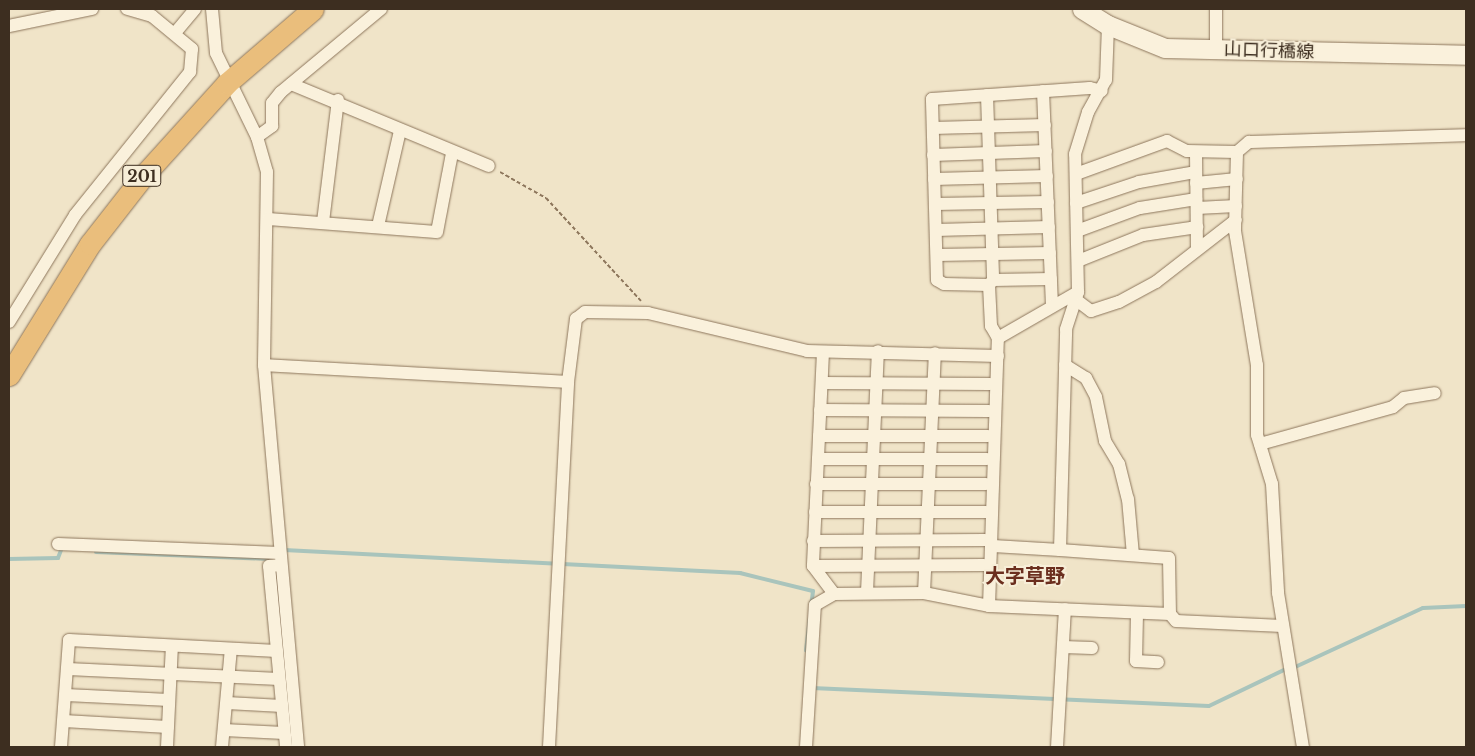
<!DOCTYPE html>
<meta charset="utf-8">
<style>
body{margin:0}
#map{position:relative;width:1475px;height:756px;overflow:hidden;background:#f0e4c8;font-family:"Libre Baskerville","Noto Sans JP",serif}
div>[style]{position:absolute}
[style*='--x']{left:calc(var(--x)*1px);top:calc(var(--y)*1px);width:calc(var(--w)*1px);rotate:calc(var(--a)*1deg)}
.stream>*{height:4px;margin:-2px;padding:0 2px;transform-origin:2px;border-radius:2px;background:#a9c4bc}
.path>*{height:2px;margin-top:-1px;transform-origin:0;background:repeating-linear-gradient(90deg,#8d765c 0 4px,transparent 0 6.5px)}
.roads{filter:drop-shadow(0 0 1px #8d765c) drop-shadow(0 0 1px #8d765c)}
.minor>*{height:12px;margin:-6px;padding:0 6px;transform-origin:6px;border-radius:6px;background:#faf1dc}
.secondary>*{height:19px;margin:-9.5px;padding:0 9.5px;transform-origin:9.5px;border-radius:9.5px;background:#faf1dc}
.trunk>*{height:21px;margin:-10.5px;padding:0 10.5px;transform-origin:10.5px;border-radius:10.5px;background:#eabe7c}
span{translate:-50% -50%;white-space:nowrap;text-align:center;line-height:1.15;-webkit-text-stroke:4px #f7eed8;paint-order:stroke}
.shield-label span{padding:1px 4px;background:#f7eed8;border:1px solid;border-radius:4px;-webkit-text-stroke-width:0}
.shield-label{font-size:16px;color:#3d2e20;font-weight:700}
.street-label{font-size:18px;color:#3d2e20}
.quarter-label{font-size:20px;color:#6b2e1e;font-weight:700}
.frame{position:absolute;inset:0;border:10px solid #3d2e20;pointer-events:none}
</style>
<div id="map">
<div class="stream">
<i style="--x:284;--y:550;--w:457;--a:2.9"></i>
<i style="--x:740;--y:573;--w:75;--a:13.9"></i>
<i style="--x:813;--y:591;--w:60;--a:96.7"></i>
<i style="--x:96;--y:552;--w:178;--a:2.3"></i>
<i style="--x:274;--y:559;--w:4;--a:-104"></i>
<i style="--x:9;--y:559;--w:49;--a:-1.2"></i>
<i style="--x:58;--y:558;--w:9;--a:-69"></i>
<i style="--x:1293;--y:668;--w:143;--a:-24.8"></i>
<i style="--x:1423;--y:608;--w:43;--a:-2.7"></i>
<i style="--x:812;--y:688;--w:397;--a:2.6"></i>
<i style="--x:1209;--y:706;--w:88;--a:-25.7"></i>
</div>
<div class="path">
<i style="--x:500;--y:172;--w:53;--a:29.5"></i>
<i style="--x:546;--y:198;--w:140;--a:47.3"></i>
</div>
<div class="roads">
<div class="minor">
<i style="--x:212;--y:9;--w:44;--a:84.8"></i>
<i style="--x:216;--y:53;--w:93;--a:64"></i>
<i style="--x:257;--y:137;--w:36;--a:74"></i>
<i style="--x:267;--y:172;--w:193;--a:90.9"></i>
<i style="--x:264;--y:365;--w:384;--a:84.9"></i>
<i style="--x:1216;--y:9;--w:41;--a:90"></i>
<i style="--x:9;--y:26;--w:85;--a:-11.6"></i>
<i style="--x:175;--y:33;--w:31;--a:-50"></i>
<i style="--x:291;--y:84;--w:214;--a:22.5"></i>
<i style="--x:1043;--y:91;--w:212;--a:87.6"></i>
<i style="--x:987;--y:95;--w:185;--a:88.1"></i>
<i style="--x:993;--y:280;--w:6;--a:129"></i>
<i style="--x:933;--y:128;--w:112;--a:-1.5"></i>
<i style="--x:257;--y:137;--w:19;--a:-36"></i>
<i style="--x:272;--y:126;--w:23;--a:-90"></i>
<i style="--x:272;--y:103;--w:14;--a:-51"></i>
<i style="--x:281;--y:92;--w:130;--a:-39.7"></i>
<i style="--x:1237;--y:152;--w:79;--a:91.5"></i>
<i style="--x:1235;--y:231;--w:136;--a:80.7"></i>
<i style="--x:1257;--y:365;--w:70;--a:90"></i>
<i style="--x:1257;--y:435;--w:51;--a:73"></i>
<i style="--x:1272;--y:484;--w:109;--a:86.8"></i>
<i style="--x:1278;--y:593;--w:156;--a:80.8"></i>
<i style="--x:1196;--y:153;--w:96;--a:89.4"></i>
<i style="--x:933;--y:155;--w:113;--a:-2"></i>
<i style="--x:1076;--y:174;--w:97;--a:-19.9"></i>
<i style="--x:1167;--y:141;--w:22;--a:27"></i>
<i style="--x:1187;--y:151;--w:50;--a:1.1"></i>
<i style="--x:1237;--y:152;--w:16;--a:-40"></i>
<i style="--x:1249;--y:142;--w:217;--a:-1.8"></i>
<i style="--x:934;--y:179;--w:113;--a:-1.5"></i>
<i style="--x:1196;--y:183;--w:41;--a:-5.6"></i>
<i style="--x:1076;--y:203;--w:66;--a:-18.4"></i>
<i style="--x:1139;--y:182;--w:58;--a:-10"></i>
<i style="--x:935;--y:204;--w:113;--a:-1"></i>
<i style="--x:1197;--y:208;--w:39;--a:-3"></i>
<i style="--x:268;--y:219;--w:169;--a:4.4"></i>
<i style="--x:437;--y:232;--w:80;--a:-79.2"></i>
<i style="--x:323;--y:222;--w:123;--a:-83"></i>
<i style="--x:378;--y:226;--w:98;--a:-77"></i>
<i style="--x:936;--y:230;--w:113;--a:-1.5"></i>
<i style="--x:1077;--y:231;--w:67;--a:-20.1"></i>
<i style="--x:1140;--y:208;--w:57;--a:-9.1"></i>
<i style="--x:937;--y:255;--w:113;--a:-1"></i>
<i style="--x:1078;--y:261;--w:70;--a:-21.8"></i>
<i style="--x:1143;--y:235;--w:55;--a:-8.4"></i>
<i style="--x:993;--y:280;--w:58;--a:-1"></i>
<i style="--x:1075;--y:299;--w:20;--a:37"></i>
<i style="--x:1091;--y:311;--w:29;--a:-18"></i>
<i style="--x:1119;--y:302;--w:42;--a:-28.4"></i>
<i style="--x:1156;--y:282;--w:101;--a:-37.8"></i>
<i style="--x:9;--y:322;--w:126;--a:-58.3"></i>
<i style="--x:75;--y:215;--w:184;--a:-51.2"></i>
<i style="--x:190;--y:72;--w:23;--a:-85"></i>
<i style="--x:192;--y:49;--w:52;--a:-140.5"></i>
<i style="--x:152;--y:16;--w:26;--a:-164"></i>
<i style="--x:998;--y:338;--w:14;--a:-120"></i>
<i style="--x:991;--y:326;--w:41;--a:-92.8"></i>
<i style="--x:989;--y:285;--w:45;--a:-178.7"></i>
<i style="--x:944;--y:284;--w:8;--a:-150"></i>
<i style="--x:937;--y:280;--w:181;--a:-91.6"></i>
<i style="--x:932;--y:99;--w:158;--a:-4"></i>
<i style="--x:1090;--y:88;--w:12;--a:14"></i>
<i style="--x:823;--y:352;--w:214;--a:92.7"></i>
<i style="--x:813;--y:566;--w:35;--a:53"></i>
<i style="--x:264;--y:365;--w:304;--a:3.2"></i>
<i style="--x:1065;--y:365;--w:25;--a:32"></i>
<i style="--x:1086;--y:378;--w:21;--a:62"></i>
<i style="--x:1096;--y:397;--w:45;--a:78.4"></i>
<i style="--x:1105;--y:441;--w:27;--a:59"></i>
<i style="--x:1119;--y:464;--w:36;--a:76"></i>
<i style="--x:1128;--y:499;--w:56;--a:84.9"></i>
<i style="--x:822;--y:383;--w:168;--a:0.3"></i>
<i style="--x:820;--y:410;--w:169;--a:0.3"></i>
<i style="--x:819;--y:436;--w:169;--a:0"></i>
<i style="--x:1260;--y:444;--w:138;--a:-15.5"></i>
<i style="--x:1393;--y:407;--w:14;--a:-39"></i>
<i style="--x:1404;--y:398;--w:31;--a:-9"></i>
<i style="--x:818;--y:459;--w:169;--a:0"></i>
<i style="--x:816;--y:484;--w:170;--a:0"></i>
<i style="--x:815;--y:512;--w:171;--a:0"></i>
<i style="--x:813;--y:541;--w:172;--a:-0.3"></i>
<i style="--x:58;--y:544;--w:222;--a:2.3"></i>
<i style="--x:993;--y:546;--w:67;--a:3.4"></i>
<i style="--x:1060;--y:550;--w:221;--a:-88.4"></i>
<i style="--x:1066;--y:329;--w:39;--a:-72"></i>
<i style="--x:1078;--y:292;--w:138;--a:-91.2"></i>
<i style="--x:1075;--y:154;--w:44;--a:-72.8"></i>
<i style="--x:1088;--y:112;--w:37;--a:-61"></i>
<i style="--x:1106;--y:80;--w:55;--a:-87.9"></i>
<i style="--x:1060;--y:550;--w:109;--a:4.2"></i>
<i style="--x:1169;--y:558;--w:56;--a:89"></i>
<i style="--x:281;--y:565;--w:12;--a:175"></i>
<i style="--x:269;--y:566;--w:182;--a:84.6"></i>
<i style="--x:813;--y:566;--w:171;--a:-0.3"></i>
<i style="--x:867;--y:592;--w:241;--a:-87.4"></i>
<i style="--x:924;--y:593;--w:240;--a:-87.4"></i>
<i style="--x:989;--y:606;--w:268;--a:-88.1"></i>
<i style="--x:998;--y:338;--w:92;--a:-29.9"></i>
<i style="--x:1137;--y:614;--w:47;--a:91.2"></i>
<i style="--x:1136;--y:661;--w:22;--a:3"></i>
<i style="--x:1063;--y:647;--w:29;--a:2"></i>
<i style="--x:68;--y:669;--w:211;--a:2.7"></i>
<i style="--x:66;--y:695;--w:103;--a:2.8"></i>
<i style="--x:227;--y:703;--w:55;--a:3.1"></i>
<i style="--x:64;--y:721;--w:104;--a:3.3"></i>
<i style="--x:224;--y:730;--w:60;--a:2.9"></i>
<i style="--x:61;--y:747;--w:107;--a:-85.7"></i>
<i style="--x:69;--y:640;--w:208;--a:3"></i>
<i style="--x:167;--y:747;--w:101;--a:-87.2"></i>
<i style="--x:222;--y:747;--w:98;--a:-84.8"></i>
<i style="--x:549;--y:747;--w:365;--a:-87"></i>
<i style="--x:568;--y:382;--w:64;--a:-82.8"></i>
<i style="--x:576;--y:319;--w:11;--a:-38"></i>
<i style="--x:585;--y:312;--w:63;--a:0.9"></i>
<i style="--x:648;--y:313;--w:163;--a:13.4"></i>
<i style="--x:807;--y:351;--w:191;--a:1.5"></i>
<i style="--x:806;--y:747;--w:142;--a:-86.4"></i>
<i style="--x:815;--y:605;--w:22;--a:-30"></i>
<i style="--x:834;--y:594;--w:90;--a:-0.6"></i>
<i style="--x:924;--y:593;--w:66;--a:11.3"></i>
<i style="--x:989;--y:606;--w:181;--a:2.5"></i>
<i style="--x:1170;--y:614;--w:9;--a:49"></i>
<i style="--x:1176;--y:621;--w:106;--a:2.7"></i>
<i style="--x:1057;--y:747;--w:138;--a:-86.7"></i>
</div>
<div class="secondary">
<i style="--x:1082;--y:9;--w:31;--a:32"></i>
<i style="--x:1108;--y:25;--w:61;--a:22"></i>
<i style="--x:1165;--y:48;--w:301;--a:1.3"></i>
</div>
<div class="trunk">
<i style="--x:9;--y:375;--w:154;--a:-58.3"></i>
<i style="--x:90;--y:244;--w:88;--a:-52"></i>
<i style="--x:144;--y:175;--w:124;--a:-47.9"></i>
<i style="--x:227;--y:83;--w:113;--a:-40.7"></i>
</div>
</div>
<div class="shield-label">
<span style="left:142px;top:176px">201</span>
</div>
<div class="street-label">
<span style="left:1269px;top:51px;rotate:2deg">山口行橋線</span>
</div>
<div class="quarter-label">
<span style="left:1025px;top:576px">大字草野</span>
</div>
<div class="frame"></div>
</div>
